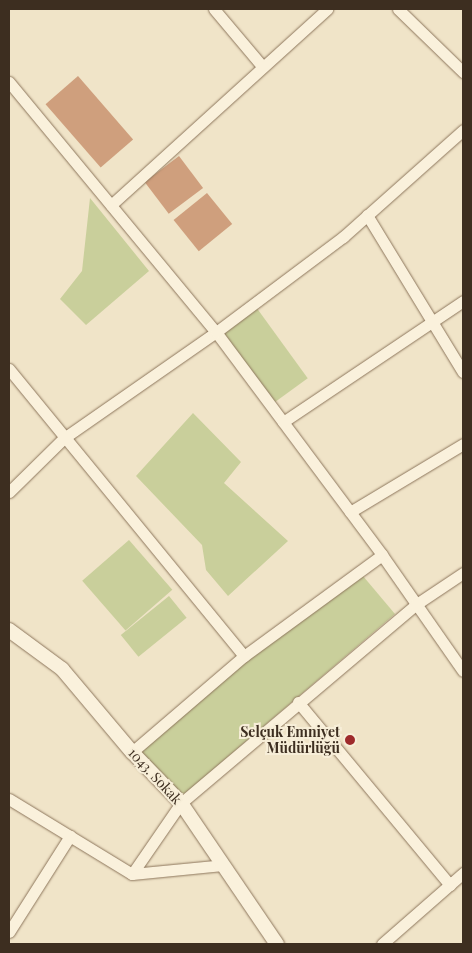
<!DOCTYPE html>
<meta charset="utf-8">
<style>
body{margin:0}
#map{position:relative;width:472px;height:953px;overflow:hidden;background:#f0e4c8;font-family:"Playfair Display",serif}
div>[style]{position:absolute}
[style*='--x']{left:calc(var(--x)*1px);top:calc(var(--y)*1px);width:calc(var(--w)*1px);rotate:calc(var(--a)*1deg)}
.green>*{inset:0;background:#c9cf9b;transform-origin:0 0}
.building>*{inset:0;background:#cf9f7d;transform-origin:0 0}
.roads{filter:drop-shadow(0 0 1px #8d765c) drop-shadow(0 0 1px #8d765c)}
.minor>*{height:11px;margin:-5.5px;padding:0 5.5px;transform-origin:5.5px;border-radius:5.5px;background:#faf1dc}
.tertiary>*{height:14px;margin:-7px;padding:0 7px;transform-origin:7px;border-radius:7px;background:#faf1dc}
.dots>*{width:14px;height:14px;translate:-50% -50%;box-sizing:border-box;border:2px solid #f7eed8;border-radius:50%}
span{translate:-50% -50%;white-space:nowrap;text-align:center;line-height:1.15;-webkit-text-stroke:4px #f7eed8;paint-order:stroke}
.poi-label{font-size:14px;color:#3d2e20;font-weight:700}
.right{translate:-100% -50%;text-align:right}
.street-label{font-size:14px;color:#3d2e20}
.frame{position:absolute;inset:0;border:10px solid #3d2e20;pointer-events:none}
</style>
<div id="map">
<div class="green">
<i style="clip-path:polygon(90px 198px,149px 271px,86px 325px,60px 299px,82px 271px)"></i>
<i style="left:256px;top:307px;width:88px;height:45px;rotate:54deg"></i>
<i style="clip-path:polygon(193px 413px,241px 462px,224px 483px,288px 541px,228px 596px,206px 570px,202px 545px,136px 476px)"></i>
<i style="left:129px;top:540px;width:66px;height:62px;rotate:49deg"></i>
<i style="clip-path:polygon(363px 576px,395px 614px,181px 797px,139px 750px,248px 660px)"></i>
<i style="left:169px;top:596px;width:28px;height:62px;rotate:51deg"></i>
</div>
<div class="building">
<i style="left:78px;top:76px;width:84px;height:43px;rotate:49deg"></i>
<i style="left:179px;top:156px;width:40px;height:43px;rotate:53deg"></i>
<i style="left:207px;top:193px;width:40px;height:43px;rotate:51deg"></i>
</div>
<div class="roads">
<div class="minor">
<i style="--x:214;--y:9;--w:75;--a:49.9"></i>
<i style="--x:398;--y:9;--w:91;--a:44.1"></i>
<i style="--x:9;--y:82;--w:325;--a:50.4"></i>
<i style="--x:216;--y:332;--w:278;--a:53.3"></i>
<i style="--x:382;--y:555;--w:141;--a:55.1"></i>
<i style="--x:111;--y:205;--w:292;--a:-42.2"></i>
<i style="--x:367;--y:215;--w:184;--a:58.6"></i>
<i style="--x:9;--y:369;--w:371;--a:50.7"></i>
<i style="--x:283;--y:422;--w:217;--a:-33.9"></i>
<i style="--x:9;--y:492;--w:77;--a:-44.5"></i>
<i style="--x:64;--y:438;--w:185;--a:-34.9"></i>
<i style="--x:216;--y:332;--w:159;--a:-36.8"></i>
<i style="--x:343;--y:237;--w:161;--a:-41.7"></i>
<i style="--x:350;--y:512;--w:132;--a:-31"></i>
<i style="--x:298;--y:702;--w:238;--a:50.3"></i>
<i style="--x:132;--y:752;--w:148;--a:-40.6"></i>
<i style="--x:244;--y:656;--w:171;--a:-36.2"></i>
<i style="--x:9;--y:799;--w:144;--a:31.4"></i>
<i style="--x:132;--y:874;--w:91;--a:-5.6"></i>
<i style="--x:132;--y:874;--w:86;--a:-55.4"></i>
<i style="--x:181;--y:803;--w:307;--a:-40.2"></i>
<i style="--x:415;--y:605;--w:58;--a:-33.7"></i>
<i style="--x:9;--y:932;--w:114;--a:-57.6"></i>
<i style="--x:382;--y:944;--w:108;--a:-41.2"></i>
</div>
<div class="tertiary">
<i style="--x:9;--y:630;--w:66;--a:36.3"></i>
<i style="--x:62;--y:669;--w:109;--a:49.9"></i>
<i style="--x:132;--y:752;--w:71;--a:46.1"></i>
<i style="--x:181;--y:803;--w:171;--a:55.8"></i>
</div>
</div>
<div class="dots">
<i style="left:350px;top:740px;background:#9e2a2b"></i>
</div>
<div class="poi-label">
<span class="right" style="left:340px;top:740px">Selçuk Emniyet<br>Müdürlüğü</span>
</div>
<div class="street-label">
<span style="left:155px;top:776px;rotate:47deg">1043. Sokak</span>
</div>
<div class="frame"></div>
</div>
